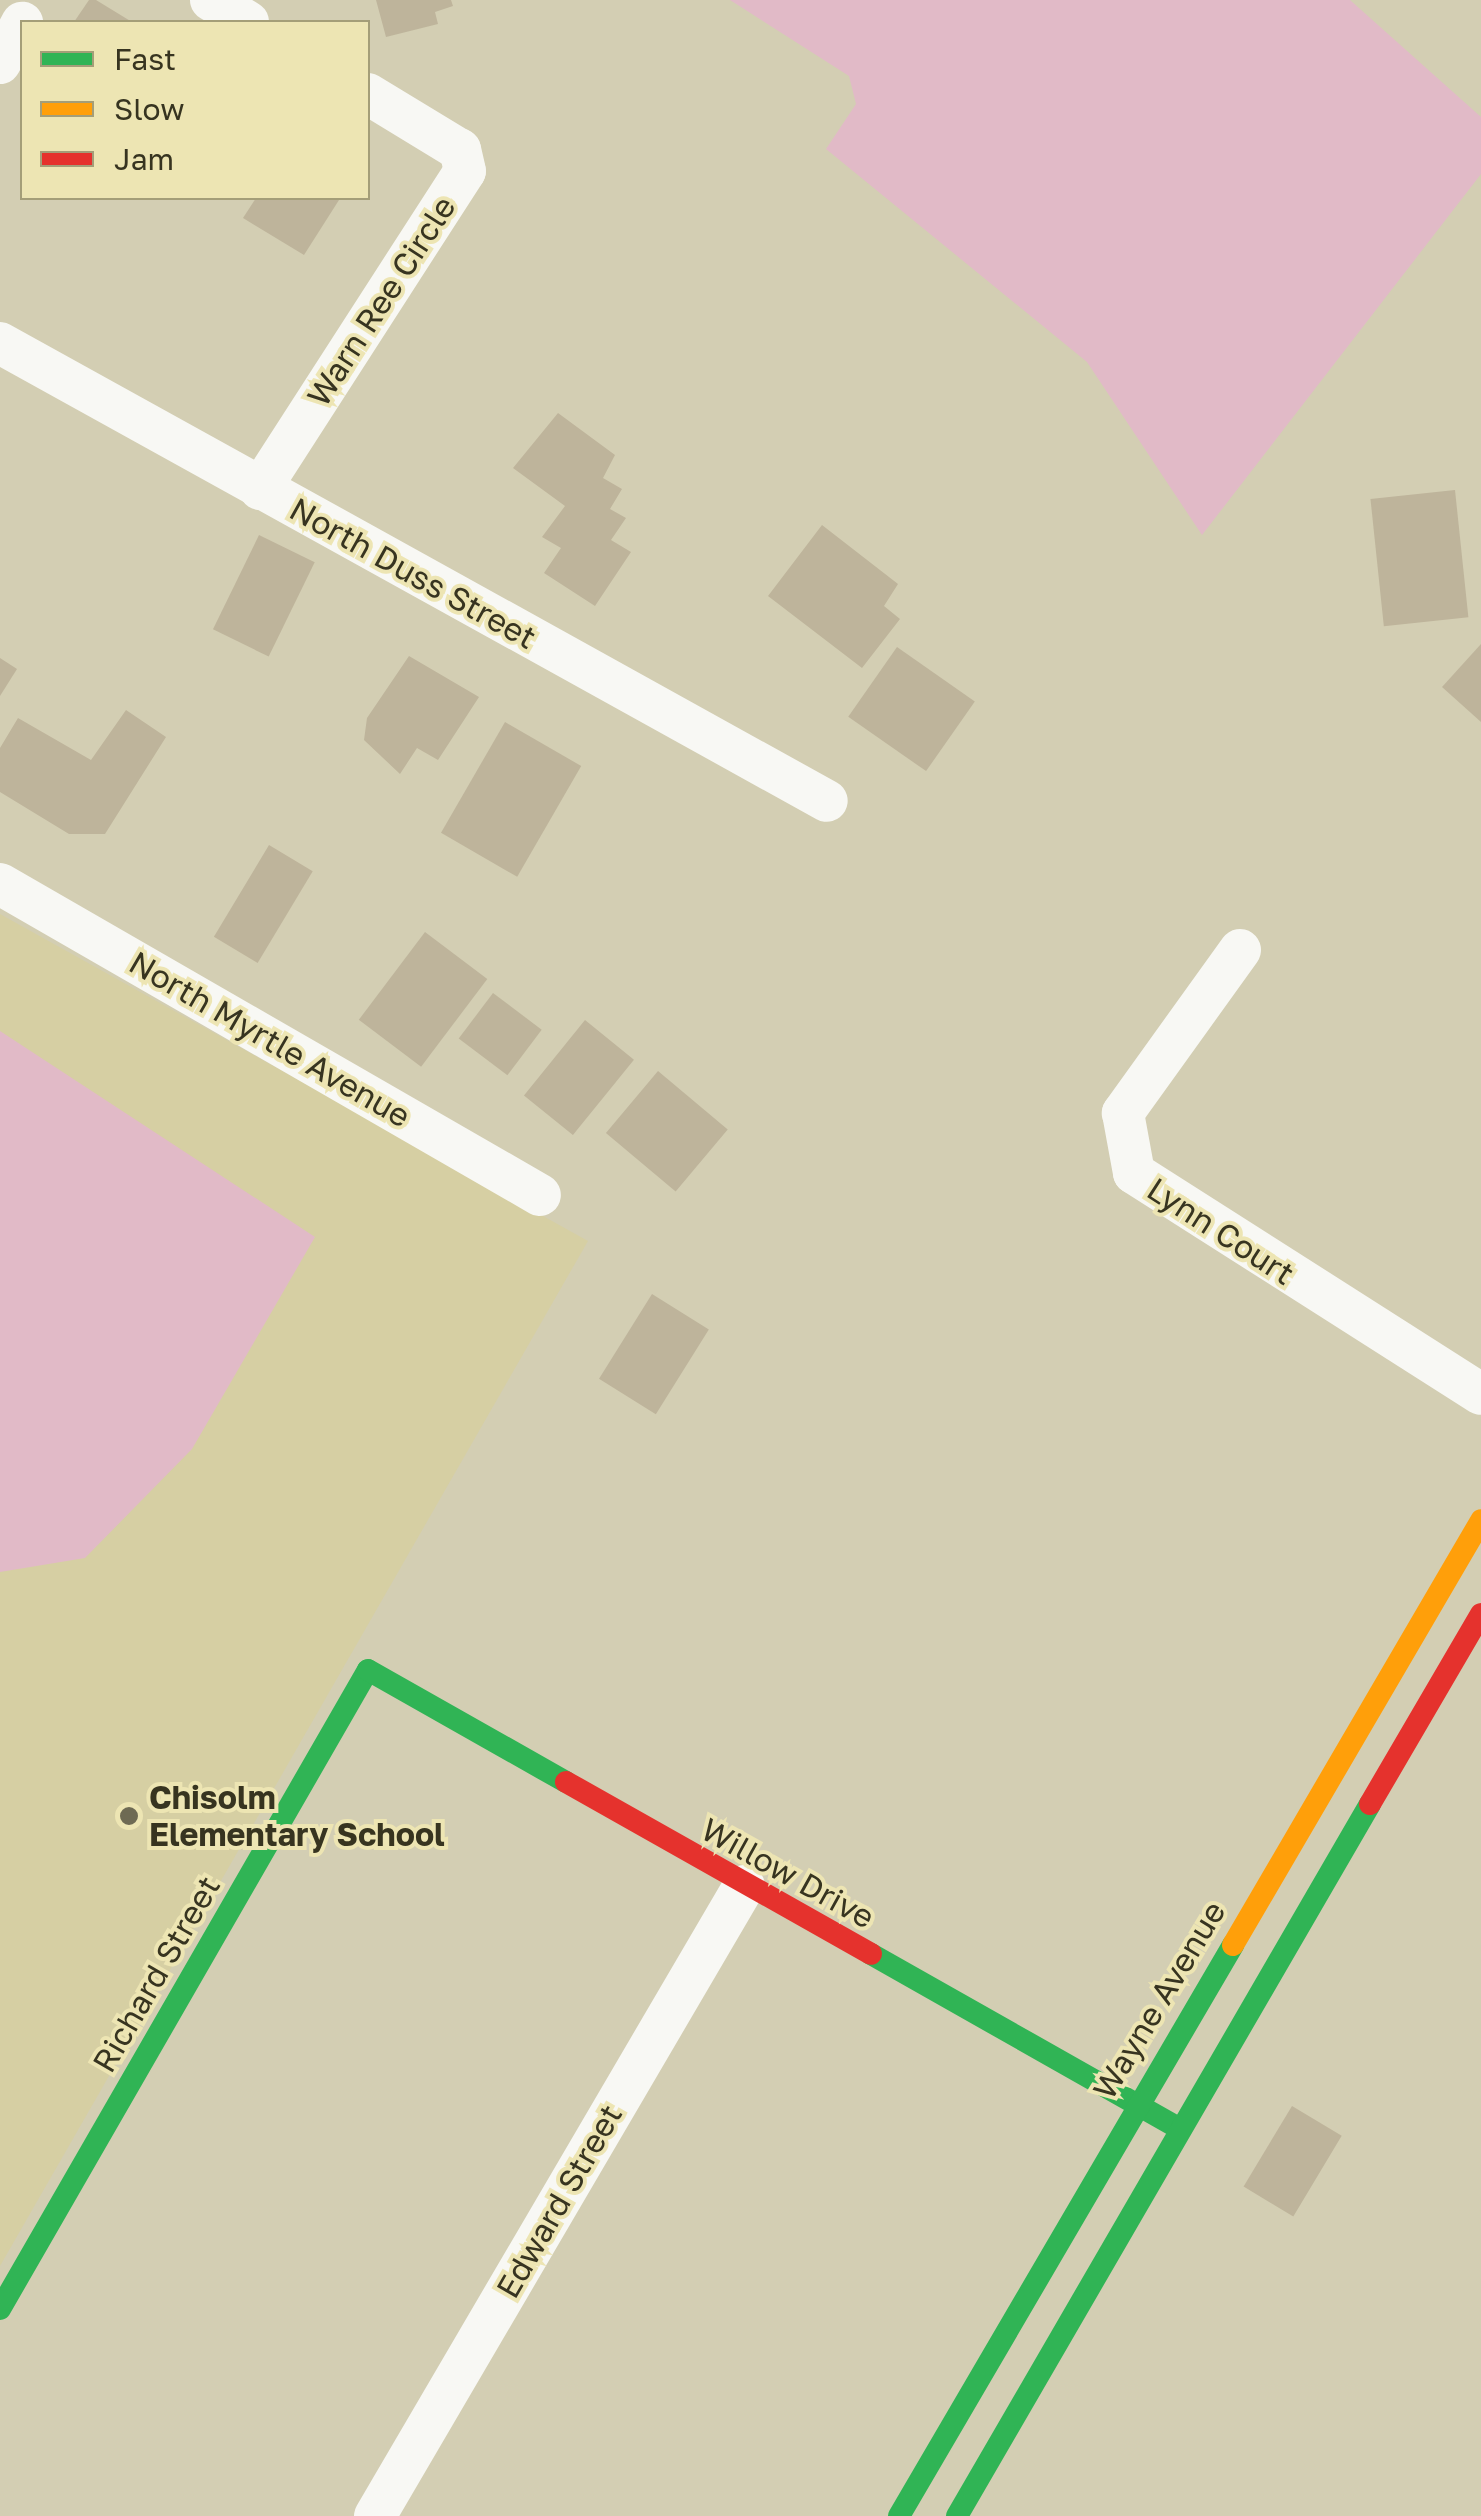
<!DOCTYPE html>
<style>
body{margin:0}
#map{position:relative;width:1481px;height:2516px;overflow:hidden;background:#d3ceb3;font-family:"Golos Text",sans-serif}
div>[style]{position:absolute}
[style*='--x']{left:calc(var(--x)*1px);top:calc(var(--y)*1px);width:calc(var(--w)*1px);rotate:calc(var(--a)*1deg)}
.built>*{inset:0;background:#d6cfa3}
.green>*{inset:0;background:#e1bac7}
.building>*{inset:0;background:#beb49b;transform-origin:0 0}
.street>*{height:42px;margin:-21px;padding:0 21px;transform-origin:21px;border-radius:21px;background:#f8f8f4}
.fast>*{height:22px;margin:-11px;padding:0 11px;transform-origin:11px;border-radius:11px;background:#30b455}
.slow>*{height:22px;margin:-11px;padding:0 11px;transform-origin:11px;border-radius:11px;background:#ff9f0a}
.jam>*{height:22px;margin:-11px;padding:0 11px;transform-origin:11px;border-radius:11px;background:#e5322d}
.dots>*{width:28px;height:28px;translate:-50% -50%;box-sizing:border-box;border:5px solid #ede5b3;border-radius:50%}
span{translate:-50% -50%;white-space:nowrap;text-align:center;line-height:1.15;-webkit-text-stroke:8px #ede5b3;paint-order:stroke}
.street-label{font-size:32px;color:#373420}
.poi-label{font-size:32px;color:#373420;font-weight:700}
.left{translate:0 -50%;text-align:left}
.legend{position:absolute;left:20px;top:20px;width:350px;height:180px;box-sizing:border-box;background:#ede5b3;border:2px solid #a49e78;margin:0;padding:12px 18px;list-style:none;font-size:30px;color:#373420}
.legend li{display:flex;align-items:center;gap:20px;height:50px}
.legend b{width:50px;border:2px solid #a49e78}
</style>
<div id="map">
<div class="built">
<i style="clip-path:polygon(0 914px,588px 1241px,0 2266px)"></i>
</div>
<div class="green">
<i style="clip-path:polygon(730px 0,1350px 0,1481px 117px,1481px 174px,1202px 535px,1087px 362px,826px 149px,856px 104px,849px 76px)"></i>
<i style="clip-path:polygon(0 1031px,315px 1237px,192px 1449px,85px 1558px,0 1572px)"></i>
</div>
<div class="building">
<i style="clip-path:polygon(89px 0,96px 0,132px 22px,74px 22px)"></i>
<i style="clip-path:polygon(376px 0,451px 0,453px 6px,435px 12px,438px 24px,386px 37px)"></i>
<i style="clip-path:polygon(256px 198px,335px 198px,339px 200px,304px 255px,243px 218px)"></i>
<i style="clip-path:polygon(558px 413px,615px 455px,603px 478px,622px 489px,610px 509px,626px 518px,611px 540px,631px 552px,595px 606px,544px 573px,561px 548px,542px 537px,565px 506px,513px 468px)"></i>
<i style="left:1455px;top:490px;width:128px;height:85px;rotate:84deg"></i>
<i style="clip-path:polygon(822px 525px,898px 584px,884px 606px,900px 619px,862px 668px,768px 596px)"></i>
<i style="left:259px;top:535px;width:62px;height:105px;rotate:26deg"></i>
<i style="clip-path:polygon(1481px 644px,1481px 722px,1442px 687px)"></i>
<i style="left:897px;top:647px;width:95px;height:85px;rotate:35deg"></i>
<i style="clip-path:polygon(409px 656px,479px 697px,438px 760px,417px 748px,400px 774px,364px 740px,367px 718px)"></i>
<i style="clip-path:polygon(0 658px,17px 669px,0 696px)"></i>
<i style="clip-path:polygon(126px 710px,166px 737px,105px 834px,69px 834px,0 792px,0 748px,18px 718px,91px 760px)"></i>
<i style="left:505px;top:722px;width:88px;height:128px;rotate:30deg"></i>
<i style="left:269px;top:845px;width:51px;height:107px;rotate:31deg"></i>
<i style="left:425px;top:932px;width:78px;height:110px;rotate:37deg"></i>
<i style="left:493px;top:993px;width:61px;height:57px;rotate:37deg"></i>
<i style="left:585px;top:1020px;width:63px;height:97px;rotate:39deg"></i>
<i style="left:658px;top:1071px;width:91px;height:81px;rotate:40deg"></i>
<i style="left:652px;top:1294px;width:67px;height:100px;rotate:32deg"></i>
<i style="left:1292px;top:2106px;width:58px;height:94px;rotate:31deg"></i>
</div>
<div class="street">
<i style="--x:211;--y:0;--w:43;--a:30.7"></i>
<i style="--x:0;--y:63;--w:46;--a:-61.2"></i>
<i style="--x:0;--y:343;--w:945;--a:28.98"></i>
<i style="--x:260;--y:489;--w:378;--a:-57.2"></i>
<i style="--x:465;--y:171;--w:22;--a:-103"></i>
<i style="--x:460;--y:150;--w:108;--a:-148.7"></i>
<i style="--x:0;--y:884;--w:623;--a:29.94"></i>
<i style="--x:1240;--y:950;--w:201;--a:125.7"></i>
<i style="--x:1123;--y:1113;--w:61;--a:79.6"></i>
<i style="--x:1134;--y:1173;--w:411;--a:32.5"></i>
<i style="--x:375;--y:2516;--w:730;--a:-59.64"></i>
</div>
<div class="fast">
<i style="--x:871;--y:1954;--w:353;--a:29.5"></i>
<i style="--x:0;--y:2309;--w:737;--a:-60.06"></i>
<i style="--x:368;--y:1670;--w:227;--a:29.5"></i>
<i style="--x:899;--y:2516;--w:662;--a:-59.67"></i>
<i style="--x:957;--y:2516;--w:823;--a:-59.88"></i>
</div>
<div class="slow">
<i style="--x:1233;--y:1945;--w:492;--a:-59.7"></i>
</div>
<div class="jam">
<i style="--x:566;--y:1782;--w:350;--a:29.4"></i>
<i style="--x:1370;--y:1804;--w:220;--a:-59.7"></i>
</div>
<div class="dots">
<i style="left:129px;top:1816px;background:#6e6a53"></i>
</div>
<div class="street-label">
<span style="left:381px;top:301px;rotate:-57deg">Warn Ree Circle</span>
<span style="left:413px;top:573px;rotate:29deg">North Duss Street</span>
<span style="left:270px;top:1039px;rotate:30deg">North Myrtle Avenue</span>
<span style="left:1221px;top:1231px;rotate:33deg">Lynn Court</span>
<span style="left:788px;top:1873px;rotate:29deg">Willow Drive</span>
<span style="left:156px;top:1974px;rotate:-60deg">Richard Street</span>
<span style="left:1159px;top:2000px;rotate:-59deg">Wayne Avenue</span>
<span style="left:559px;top:2201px;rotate:-60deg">Edward Street</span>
</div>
<div class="poi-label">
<span class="left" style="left:149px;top:1816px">Chisolm<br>Elementary School</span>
</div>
<ul class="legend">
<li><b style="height:12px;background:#30b455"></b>Fast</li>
<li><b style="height:12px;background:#ff9f0a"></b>Slow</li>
<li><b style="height:12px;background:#e5322d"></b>Jam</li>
</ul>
</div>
